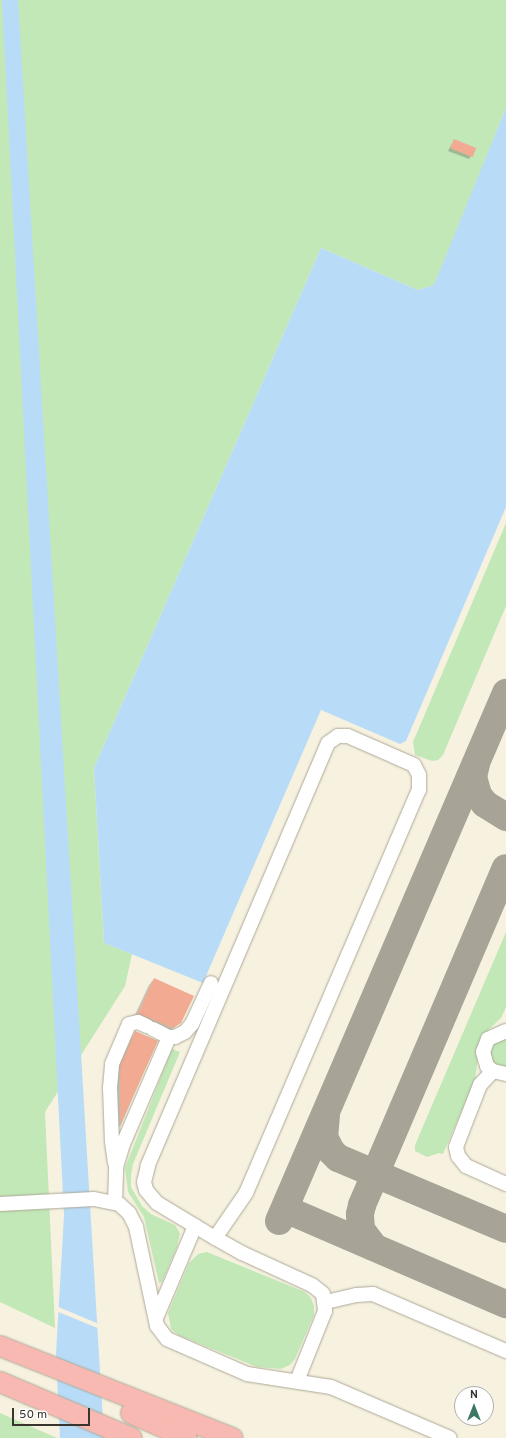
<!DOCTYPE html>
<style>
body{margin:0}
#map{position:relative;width:506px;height:1438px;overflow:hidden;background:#f7f2e0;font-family:Overpass,sans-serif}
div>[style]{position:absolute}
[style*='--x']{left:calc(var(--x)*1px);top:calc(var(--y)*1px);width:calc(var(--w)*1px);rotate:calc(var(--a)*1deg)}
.green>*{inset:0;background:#c2e8b7}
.water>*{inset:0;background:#b8dcf8}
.pier>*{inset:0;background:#f7f2e0}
.shadow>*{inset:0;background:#0003}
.taxiway>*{height:28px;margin:-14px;padding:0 14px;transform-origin:14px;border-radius:14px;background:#a7a396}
.building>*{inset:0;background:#f2ab92;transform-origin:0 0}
.roads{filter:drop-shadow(0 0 1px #ada897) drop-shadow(0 0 1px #ada897)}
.minor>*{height:14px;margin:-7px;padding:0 7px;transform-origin:7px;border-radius:7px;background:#fff}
.highway>*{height:20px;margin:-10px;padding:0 10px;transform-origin:10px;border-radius:10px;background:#f8b9b2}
span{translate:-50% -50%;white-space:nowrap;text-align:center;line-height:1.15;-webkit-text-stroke:3px #fff;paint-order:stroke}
.north{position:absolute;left:454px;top:1386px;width:40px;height:40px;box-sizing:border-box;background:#fff;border:1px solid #afaeab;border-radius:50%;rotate:0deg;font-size:11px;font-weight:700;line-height:16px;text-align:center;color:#37352e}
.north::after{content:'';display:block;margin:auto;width:14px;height:18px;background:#3b7865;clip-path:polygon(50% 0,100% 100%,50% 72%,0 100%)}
.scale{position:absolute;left:12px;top:1408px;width:78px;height:18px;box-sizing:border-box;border:2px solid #37352e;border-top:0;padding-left:5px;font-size:12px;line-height:14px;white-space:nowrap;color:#37352e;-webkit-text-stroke:3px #fff;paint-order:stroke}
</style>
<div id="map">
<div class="green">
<i style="clip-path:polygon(0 0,506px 0,506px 108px,435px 285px,418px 290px,321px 248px,94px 768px,104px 943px,132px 954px,125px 986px,45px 1112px,55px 1328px,0 1302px)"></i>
<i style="clip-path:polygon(506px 523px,506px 606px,443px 755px,438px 760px,432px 761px,415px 755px,413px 742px)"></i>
<i style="clip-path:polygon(506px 932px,506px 1007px,501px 1018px,481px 1037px,475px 1080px,443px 1154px,439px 1153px,427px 1157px,415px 1151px,415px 1145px)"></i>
<i style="clip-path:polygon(506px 1037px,506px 1069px,492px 1063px,490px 1047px,493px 1043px)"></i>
<i style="clip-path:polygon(172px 1049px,180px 1052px,133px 1164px,131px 1176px,131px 1187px,142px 1206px,151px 1214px,175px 1225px,180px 1233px,177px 1247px,162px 1282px,159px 1283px,144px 1217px,128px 1192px,125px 1168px)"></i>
<i style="clip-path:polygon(207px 1252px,305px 1292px,311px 1298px,314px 1306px,314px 1315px,295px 1359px,290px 1365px,281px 1369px,257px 1367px,178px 1335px,171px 1329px,168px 1313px,189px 1263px,198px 1254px)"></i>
<i style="clip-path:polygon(0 1413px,57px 1438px,0 1438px)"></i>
</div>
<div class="water">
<i style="clip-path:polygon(2px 0,18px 0,104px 1438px,60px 1438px,56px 1354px,64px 1215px)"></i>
<i style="clip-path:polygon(506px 108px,506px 507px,406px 741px,400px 744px,321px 710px,203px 983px,104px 943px,94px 768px,321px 248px,418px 290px,434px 285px)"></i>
</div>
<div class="pier">
<i style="clip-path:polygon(56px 1306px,99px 1324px,100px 1329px,56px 1311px)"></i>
</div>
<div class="shadow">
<i style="clip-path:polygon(454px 140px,475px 149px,469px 159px,448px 151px)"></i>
<i style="clip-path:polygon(154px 979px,180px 1023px,167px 1033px,133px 1019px,149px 985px)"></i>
<i style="clip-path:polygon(137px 1032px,157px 1041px,121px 1125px,117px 1129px,115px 1072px,132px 1037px)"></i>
</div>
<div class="taxiway">
<i style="--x:476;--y:764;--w:13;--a:103"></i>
<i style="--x:473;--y:777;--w:19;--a:74"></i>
<i style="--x:478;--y:795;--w:11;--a:52"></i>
<i style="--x:485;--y:804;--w:25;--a:32"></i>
<i style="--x:326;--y:1115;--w:22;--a:95"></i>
<i style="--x:324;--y:1137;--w:16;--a:63"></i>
<i style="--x:331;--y:1151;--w:10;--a:45"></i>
<i style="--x:338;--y:1158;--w:182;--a:22.9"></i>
<i style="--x:285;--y:1209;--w:241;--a:23.3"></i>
<i style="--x:279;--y:1221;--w:575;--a:-66.74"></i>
<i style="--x:374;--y:1247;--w:21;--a:-127"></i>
<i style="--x:361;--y:1230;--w:16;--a:-94"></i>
<i style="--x:360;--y:1214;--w:9;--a:-77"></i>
<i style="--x:362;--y:1205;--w:366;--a:-66.9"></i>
</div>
<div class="building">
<i style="left:454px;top:139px;width:24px;height:10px;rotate:22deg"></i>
<i style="clip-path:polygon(154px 978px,194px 996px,181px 1023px,173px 1028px,138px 1014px)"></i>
<i style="clip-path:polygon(135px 1031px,158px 1041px,120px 1125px,120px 1066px)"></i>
</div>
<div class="roads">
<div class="minor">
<i style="--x:153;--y:1029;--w:18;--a:27"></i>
<i style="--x:169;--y:1037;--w:6;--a:0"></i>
<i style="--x:175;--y:1037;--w:11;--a:-27"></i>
<i style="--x:185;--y:1032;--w:11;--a:-49"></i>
<i style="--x:192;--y:1024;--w:45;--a:-65.1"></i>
<i style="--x:506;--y:1031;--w:20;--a:156"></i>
<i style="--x:488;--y:1039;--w:14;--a:111"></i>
<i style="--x:483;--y:1052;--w:15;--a:74"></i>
<i style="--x:487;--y:1066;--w:8;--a:40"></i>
<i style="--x:493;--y:1071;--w:13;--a:13"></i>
<i style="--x:493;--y:1071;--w:19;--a:133"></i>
<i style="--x:480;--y:1085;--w:66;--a:111.2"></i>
<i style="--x:456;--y:1147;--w:9;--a:77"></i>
<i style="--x:458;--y:1156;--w:13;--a:51"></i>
<i style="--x:466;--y:1166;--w:44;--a:24.2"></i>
<i style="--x:115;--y:1163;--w:21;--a:-98"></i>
<i style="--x:112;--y:1142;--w:54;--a:-92.1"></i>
<i style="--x:110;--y:1088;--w:24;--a:-85"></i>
<i style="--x:112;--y:1064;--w:43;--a:-67"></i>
<i style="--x:129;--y:1024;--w:9;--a:-13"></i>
<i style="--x:138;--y:1022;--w:10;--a:24"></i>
<i style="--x:115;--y:1202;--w:35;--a:-88"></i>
<i style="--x:116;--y:1167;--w:24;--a:-73"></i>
<i style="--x:123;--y:1144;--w:116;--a:-66.7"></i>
<i style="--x:0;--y:1204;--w:94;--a:-3"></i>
<i style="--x:94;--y:1199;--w:25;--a:11"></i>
<i style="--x:119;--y:1204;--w:13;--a:42"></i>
<i style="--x:129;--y:1213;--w:16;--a:63"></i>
<i style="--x:136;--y:1227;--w:101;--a:78"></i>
<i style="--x:157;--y:1326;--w:16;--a:52"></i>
<i style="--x:167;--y:1339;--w:87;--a:23.6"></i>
<i style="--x:247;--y:1374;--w:85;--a:8.8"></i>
<i style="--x:331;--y:1387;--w:129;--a:23.2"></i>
<i style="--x:215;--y:1238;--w:55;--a:-55.4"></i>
<i style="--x:246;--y:1193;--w:439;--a:-66.8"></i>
<i style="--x:419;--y:790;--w:15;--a:-90"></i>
<i style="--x:419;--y:775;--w:11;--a:-117"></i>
<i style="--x:414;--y:765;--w:72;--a:-156.3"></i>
<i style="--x:348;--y:736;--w:10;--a:180"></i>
<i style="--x:338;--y:736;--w:12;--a:145"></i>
<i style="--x:328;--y:743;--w:460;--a:113.1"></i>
<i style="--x:148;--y:1166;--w:16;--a:104"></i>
<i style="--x:144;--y:1182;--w:8;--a:76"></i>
<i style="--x:146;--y:1190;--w:17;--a:50"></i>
<i style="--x:157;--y:1203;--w:68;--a:31.1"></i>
<i style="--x:215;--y:1238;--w:31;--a:29"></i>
<i style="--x:242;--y:1253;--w:77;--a:24.6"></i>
<i style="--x:312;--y:1285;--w:14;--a:39"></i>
<i style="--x:323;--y:1294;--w:17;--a:83"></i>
<i style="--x:325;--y:1311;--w:75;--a:111.8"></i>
<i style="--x:326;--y:1302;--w:31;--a:-13"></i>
<i style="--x:356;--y:1295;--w:17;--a:-3"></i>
<i style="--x:373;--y:1294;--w:145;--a:23.2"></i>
<i style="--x:156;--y:1318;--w:100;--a:-67"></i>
</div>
<div class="highway">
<i style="--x:0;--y:1346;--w:250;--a:21.6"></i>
<i style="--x:0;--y:1382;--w:143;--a:23"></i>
<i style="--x:131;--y:1413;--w:61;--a:24.1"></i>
</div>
</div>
<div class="north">N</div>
<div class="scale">50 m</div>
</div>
